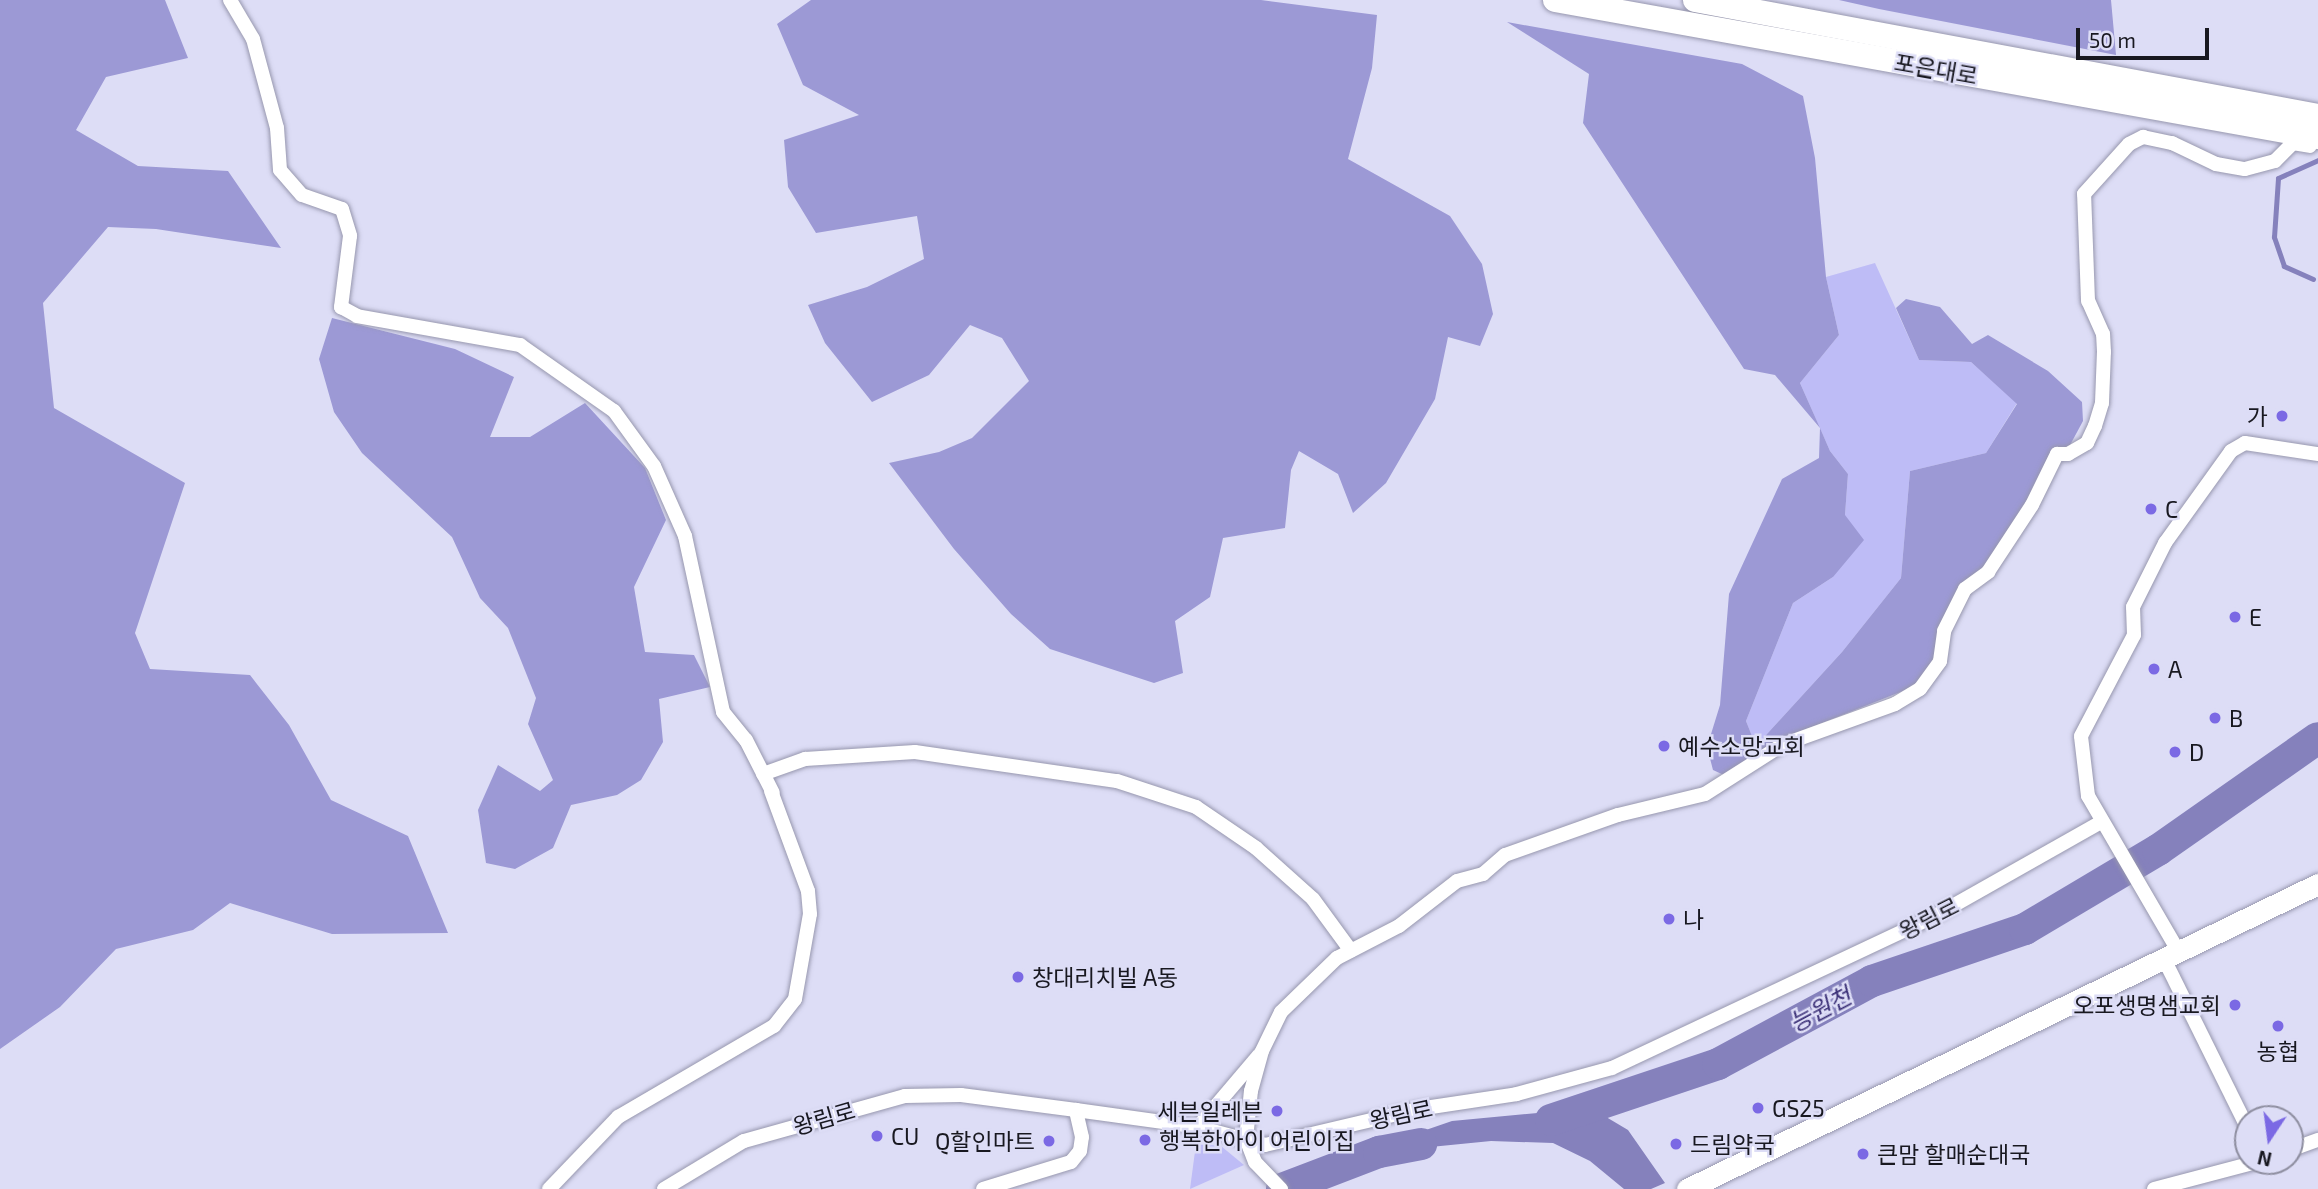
<!DOCTYPE html>
<meta charset="utf-8">
<style>
body{margin:0}
#map{position:relative;width:2318px;height:1189px;overflow:hidden;background:#ddddf6;font-family:"Exo 2","Noto Sans KR",sans-serif}
div>[style]{position:absolute}
[style*='--x']{left:calc(var(--x)*1px);top:calc(var(--y)*1px);width:calc(var(--w)*1px);rotate:calc(var(--a)*1deg)}
.green>*{inset:0;background:#bebcf6}
.forest>*{inset:0;background:#9c99d5}
.water>*{inset:0;background:#8581bc}
.stream>*{height:5px;margin:-2.5px;padding:0 2.5px;transform-origin:2.5px;border-radius:2.5px;background:#8581bc}
.river>*{height:32px;margin:-16px;padding:0 16px;transform-origin:16px;border-radius:16px;background:#8581bc}
.roads{filter:drop-shadow(0 0 2px #9797ae) drop-shadow(0 0 2px #9797ae)}
.minor>*{height:14px;margin:-7px;padding:0 7px;transform-origin:7px;border-radius:7px;background:#fff}
.secondary>*{height:21px;margin:-10.5px;padding:0 10.5px;transform-origin:10.5px;border-radius:10.5px;background:#fff}
.trunk>*{height:24px;margin:-12px;padding:0 12px;transform-origin:12px;border-radius:12px;background:#fff}
.dots>*{width:19px;height:19px;translate:-50% -50%;box-sizing:border-box;border:4px solid #ddddf6;border-radius:50%}
span{translate:-50% -50%;white-space:nowrap;text-align:center;line-height:1.15;-webkit-text-stroke:5px #ddddf6;paint-order:stroke}
.street-label{font-size:23px;color:#181820}
.poi-label{font-size:23px;color:#181820}
.right{translate:-100% -50%;text-align:right}
.left{translate:0 -50%;text-align:left}
.water-label{font-size:24px;color:#3b3077;font-style:italic}
.north{position:absolute;left:2234px;top:1105px;width:70px;height:70px;box-sizing:border-box;background:#ddddf6;border:2px solid #8e8ea0;border-radius:50%;rotate:193deg;font-size:19px;font-weight:700;line-height:28px;text-align:center;color:#181820}
.north::after{content:'';display:block;margin:auto;width:24px;height:32px;background:#7b69e4;clip-path:polygon(50% 0,100% 100%,50% 72%,0 100%)}
.scale{position:absolute;left:2076px;top:28px;width:133px;height:32px;box-sizing:border-box;border:4px solid #181820;border-top:0;padding-left:9px;font-size:21px;line-height:24px;white-space:nowrap;color:#181820;-webkit-text-stroke:5px #ddddf6;paint-order:stroke}
</style>
<div id="map">
<div class="green">
<i style="clip-path:polygon(1875px 263px,1919px 360px,1971px 362px,2017px 403px,1986px 453px,1910px 471px,1901px 578px,1842px 652px,1756px 746px,1746px 721px,1793px 603px,1833px 577px,1845px 515px,1848px 474px,1830px 451px,1800px 383px,1839px 335px,1826px 277px)"></i>
<i style="clip-path:polygon(1196px 1144px,1221px 1146px,1244px 1165px,1190px 1189px)"></i>
</div>
<div class="forest">
<i style="clip-path:polygon(0 0,165px 0,188px 58px,106px 77px,76px 130px,138px 166px,228px 171px,281px 248px,156px 229px,108px 227px,43px 303px,54px 408px,185px 483px,135px 633px,150px 669px,250px 675px,289px 725px,331px 800px,408px 836px,448px 933px,332px 934px,230px 903px,193px 930px,116px 949px,60px 1007px,0 1049px)"></i>
<i style="clip-path:polygon(811px 0,1261px 0,1377px 15px,1372px 68px,1348px 159px,1450px 216px,1482px 264px,1493px 314px,1480px 346px,1448px 337px,1435px 399px,1386px 483px,1353px 513px,1338px 474px,1299px 451px,1291px 470px,1285px 528px,1223px 538px,1210px 597px,1175px 621px,1183px 673px,1154px 683px,1050px 649px,1011px 614px,954px 549px,889px 463px,939px 452px,972px 438px,1029px 381px,1002px 338px,970px 325px,929px 375px,872px 402px,825px 343px,808px 305px,867px 287px,924px 259px,917px 216px,816px 233px,788px 187px,784px 140px,859px 115px,803px 85px,777px 24px)"></i>
<i style="clip-path:polygon(1839px 0,2111px 0,2116px 55px,1879px 9px)"></i>
<i style="clip-path:polygon(1507px 22px,1742px 64px,1803px 96px,1815px 158px,1826px 277px,1839px 335px,1800px 383px,1820px 428px,1830px 451px,1848px 474px,1845px 515px,1864px 540px,1833px 577px,1793px 603px,1746px 721px,1756px 746px,1842px 652px,1901px 578px,1910px 471px,1986px 453px,2017px 404px,1971px 362px,1919px 360px,1896px 308px,1906px 299px,1940px 307px,1972px 344px,1988px 335px,2048px 371px,2082px 402px,2083px 421px,2069px 447px,2051px 454px,2019px 517px,1984px 568px,1960px 586px,1935px 660px,1913px 687px,1779px 740px,1726px 776px,1713px 770px,1707px 747px,1720px 705px,1729px 594px,1782px 479px,1819px 458px,1820px 428px,1775px 375px,1744px 369px,1583px 123px,1589px 74px)"></i>
<i style="clip-path:polygon(332px 318px,455px 349px,514px 377px,490px 437px,530px 437px,585px 403px,645px 468px,666px 520px,634px 587px,645px 652px,694px 655px,710px 687px,659px 699px,663px 742px,641px 780px,617px 795px,571px 805px,553px 848px,515px 869px,486px 863px,478px 810px,498px 765px,540px 791px,553px 780px,528px 724px,536px 698px,508px 628px,480px 598px,452px 537px,362px 453px,334px 412px,319px 359px)"></i>
</div>
<div class="water">
<i style="clip-path:polygon(1591px 1108px,1628px 1130px,1665px 1183px,1651px 1189px,1624px 1189px,1590px 1161px,1553px 1143px,1491px 1141px,1380px 1152px,1341px 1167px,1388px 1143px,1452px 1121px)"></i>
</div>
<div class="stream">
<i style="--x:2313;--y:279;--w:32;--a:-156"></i>
<i style="--x:2284;--y:266;--w:31;--a:-109"></i>
<i style="--x:2274;--y:237;--w:59;--a:-86.1"></i>
<i style="--x:2278;--y:178;--w:44;--a:-24.2"></i>
</div>
<div class="river">
<i style="--x:1551;--y:1120;--w:176;--a:-18.5"></i>
<i style="--x:1718;--y:1064;--w:175;--a:-28.3"></i>
<i style="--x:1872;--y:981;--w:162;--a:-18.8"></i>
<i style="--x:2025;--y:929;--w:155;--a:-30.7"></i>
<i style="--x:2158;--y:850;--w:195;--a:-35"></i>
<i style="--x:1282;--y:1189;--w:104;--a:-20.9"></i>
<i style="--x:1379;--y:1152;--w:43;--a:-10.8"></i>
</div>
<div class="roads">
<div class="minor">
<i style="--x:230;--y:0;--w:45;--a:59.5"></i>
<i style="--x:253;--y:39;--w:92;--a:74.9"></i>
<i style="--x:277;--y:128;--w:42;--a:85.9"></i>
<i style="--x:280;--y:170;--w:33;--a:49"></i>
<i style="--x:302;--y:195;--w:42;--a:19.3"></i>
<i style="--x:342;--y:209;--w:28;--a:73"></i>
<i style="--x:350;--y:236;--w:72;--a:97.2"></i>
<i style="--x:341;--y:307;--w:18;--a:29"></i>
<i style="--x:357;--y:316;--w:166;--a:10.1"></i>
<i style="--x:520;--y:345;--w:115;--a:35.1"></i>
<i style="--x:614;--y:411;--w:68;--a:54"></i>
<i style="--x:654;--y:466;--w:77;--a:66.1"></i>
<i style="--x:685;--y:536;--w:180;--a:77.8"></i>
<i style="--x:723;--y:712;--w:36;--a:51"></i>
<i style="--x:746;--y:740;--w:59;--a:63"></i>
<i style="--x:763;--y:774;--w:45;--a:-19.7"></i>
<i style="--x:805;--y:759;--w:110;--a:-3.6"></i>
<i style="--x:915;--y:752;--w:204;--a:8.2"></i>
<i style="--x:1117;--y:781;--w:83;--a:18.2"></i>
<i style="--x:1196;--y:807;--w:73;--a:34.3"></i>
<i style="--x:1256;--y:848;--w:76;--a:41.8"></i>
<i style="--x:1313;--y:899;--w:64;--a:53.8"></i>
<i style="--x:2180;--y:954;--w:183;--a:-120.2"></i>
<i style="--x:2088;--y:796;--w:60;--a:-96.7"></i>
<i style="--x:2081;--y:736;--w:114;--a:-62.3"></i>
<i style="--x:2134;--y:635;--w:28;--a:-92"></i>
<i style="--x:2133;--y:607;--w:72;--a:-63.4"></i>
<i style="--x:2165;--y:543;--w:113;--a:-54.3"></i>
<i style="--x:2231;--y:451;--w:16;--a:-30"></i>
<i style="--x:2245;--y:443;--w:74;--a:8.6"></i>
<i style="--x:2165;--y:961;--w:187;--a:63.7"></i>
<i style="--x:1198;--y:1127;--w:94;--a:-49.7"></i>
<i style="--x:2290;--y:1150;--w:30;--a:-20"></i>
<i style="--x:549;--y:1189;--w:100;--a:-46.2"></i>
<i style="--x:618;--y:1117;--w:181;--a:-30.3"></i>
<i style="--x:774;--y:1026;--w:34;--a:-52"></i>
<i style="--x:795;--y:999;--w:86;--a:-80"></i>
<i style="--x:810;--y:914;--w:23;--a:-95"></i>
<i style="--x:808;--y:891;--w:107;--a:-110.3"></i>
<i style="--x:664;--y:1189;--w:93;--a:-31"></i>
<i style="--x:744;--y:1141;--w:167;--a:-15.6"></i>
<i style="--x:905;--y:1096;--w:56;--a:-1"></i>
<i style="--x:961;--y:1095;--w:116;--a:7.4"></i>
<i style="--x:1076;--y:1110;--w:123;--a:7.9"></i>
<i style="--x:1198;--y:1127;--w:69;--a:15"></i>
<i style="--x:1265;--y:1145;--w:157;--a:-13.2"></i>
<i style="--x:1418;--y:1109;--w:100;--a:-8.6"></i>
<i style="--x:1517;--y:1094;--w:98;--a:-15.3"></i>
<i style="--x:1612;--y:1068;--w:357;--a:-25.2"></i>
<i style="--x:1935;--y:916;--w:191;--a:-29.5"></i>
<i style="--x:983;--y:1189;--w:92;--a:-17.1"></i>
<i style="--x:1071;--y:1162;--w:14;--a:-51"></i>
<i style="--x:1080;--y:1151;--w:14;--a:-82"></i>
<i style="--x:1082;--y:1137;--w:28;--a:-103"></i>
<i style="--x:1281;--y:1189;--w:37;--a:-134"></i>
<i style="--x:1255;--y:1162;--w:25;--a:-111"></i>
<i style="--x:1246;--y:1139;--w:48;--a:-84.1"></i>
<i style="--x:1251;--y:1091;--w:41;--a:-74.6"></i>
<i style="--x:1262;--y:1051;--w:43;--a:-64"></i>
<i style="--x:1281;--y:1012;--w:78;--a:-44"></i>
<i style="--x:1337;--y:958;--w:70;--a:-27.3"></i>
<i style="--x:1399;--y:926;--w:73;--a:-37.8"></i>
<i style="--x:1457;--y:881;--w:27;--a:-15"></i>
<i style="--x:1483;--y:874;--w:29;--a:-41"></i>
<i style="--x:1505;--y:855;--w:120;--a:-19.5"></i>
<i style="--x:1618;--y:815;--w:89;--a:-13.6"></i>
<i style="--x:1705;--y:794;--w:91;--a:-32.5"></i>
<i style="--x:1782;--y:745;--w:120;--a:-19.9"></i>
<i style="--x:1895;--y:704;--w:29;--a:-31"></i>
<i style="--x:1920;--y:689;--w:34;--a:-54"></i>
<i style="--x:1940;--y:661;--w:30;--a:-82"></i>
<i style="--x:1944;--y:631;--w:47;--a:-63.4"></i>
<i style="--x:1965;--y:589;--w:29;--a:-36"></i>
<i style="--x:1988;--y:572;--w:80;--a:-56.7"></i>
<i style="--x:2032;--y:505;--w:57;--a:-63.9"></i>
<i style="--x:2057;--y:454;--w:11;--a:0"></i>
<i style="--x:2068;--y:454;--w:22;--a:-30"></i>
<i style="--x:2087;--y:443;--w:19;--a:-65"></i>
<i style="--x:2095;--y:426;--w:24;--a:-73"></i>
<i style="--x:2102;--y:403;--w:51;--a:-87.8"></i>
<i style="--x:2104;--y:352;--w:18;--a:-93"></i>
<i style="--x:2103;--y:334;--w:36;--a:-114"></i>
<i style="--x:2088;--y:301;--w:107;--a:-92.1"></i>
<i style="--x:2084;--y:194;--w:67;--a:-48"></i>
<i style="--x:2129;--y:144;--w:16;--a:-27"></i>
<i style="--x:2143;--y:137;--w:30;--a:12"></i>
<i style="--x:2172;--y:143;--w:49;--a:25.5"></i>
<i style="--x:2216;--y:164;--w:29;--a:10"></i>
<i style="--x:2245;--y:169;--w:31;--a:-15"></i>
<i style="--x:2275;--y:161;--w:25;--a:-45"></i>
<i style="--x:2293;--y:143;--w:17;--a:10"></i>
<i style="--x:2154;--y:1189;--w:110;--a:-14.8"></i>
</div>
<div class="secondary">
<i style="--x:1687;--y:1189;--w:701;--a:-25.8"></i>
</div>
<div class="trunk">
<i style="--x:1555;--y:0;--w:775;--a:10.18"></i>
<i style="--x:1695;--y:0;--w:634;--a:10.55"></i>
</div>
</div>
<div class="dots">
<i style="left:2282px;top:416px;background:#7b69e4"></i>
<i style="left:2151px;top:509px;background:#7b69e4"></i>
<i style="left:2235px;top:617px;background:#7b69e4"></i>
<i style="left:2154px;top:669px;background:#7b69e4"></i>
<i style="left:2215px;top:718px;background:#7b69e4"></i>
<i style="left:1664px;top:746px;background:#7b69e4"></i>
<i style="left:2175px;top:752px;background:#7b69e4"></i>
<i style="left:1669px;top:919px;background:#7b69e4"></i>
<i style="left:1018px;top:977px;background:#7b69e4"></i>
<i style="left:2235px;top:1005px;background:#7b69e4"></i>
<i style="left:2278px;top:1026px;background:#7b69e4"></i>
<i style="left:1758px;top:1108px;background:#7b69e4"></i>
<i style="left:1277px;top:1111px;background:#7b69e4"></i>
<i style="left:877px;top:1136px;background:#7b69e4"></i>
<i style="left:1145px;top:1140px;background:#7b69e4"></i>
<i style="left:1049px;top:1141px;background:#7b69e4"></i>
<i style="left:1676px;top:1144px;background:#7b69e4"></i>
<i style="left:1863px;top:1154px;background:#7b69e4"></i>
</div>
<div class="street-label">
<span style="left:1936px;top:69px;rotate:10deg">포은대로</span>
<span style="left:1929px;top:918px;rotate:-27deg">왕림로</span>
<span style="left:1401px;top:1114px;rotate:-12deg">왕림로</span>
<span style="left:824px;top:1118px;rotate:-16deg">왕림로</span>
</div>
<div class="poi-label">
<span class="right" style="left:2268px;top:416px">가</span>
<span class="left" style="left:2165px;top:509px">C</span>
<span class="left" style="left:2249px;top:617px">E</span>
<span class="left" style="left:2168px;top:669px">A</span>
<span class="left" style="left:2229px;top:718px">B</span>
<span class="left" style="left:1678px;top:746px">예수소망교회</span>
<span class="left" style="left:2189px;top:752px">D</span>
<span class="left" style="left:1683px;top:919px">나</span>
<span class="left" style="left:1032px;top:977px">창대리치빌 A동</span>
<span class="right" style="left:2221px;top:1005px">오포생명샘교회</span>
<span style="left:2278px;top:1051px">농협</span>
<span class="left" style="left:1772px;top:1108px">GS25</span>
<span class="right" style="left:1263px;top:1111px">세븐일레븐</span>
<span class="left" style="left:891px;top:1136px">CU</span>
<span class="left" style="left:1159px;top:1140px">행복한아이 어린이집</span>
<span class="right" style="left:1035px;top:1141px">Q할인마트</span>
<span class="left" style="left:1690px;top:1144px">드림약국</span>
<span class="left" style="left:1877px;top:1154px">큰맘 할매순대국</span>
</div>
<div class="water-label">
<span style="left:1820px;top:1009px;rotate:-28deg">능원천</span>
</div>
<div class="north">N</div>
<div class="scale">50 m</div>
</div>
